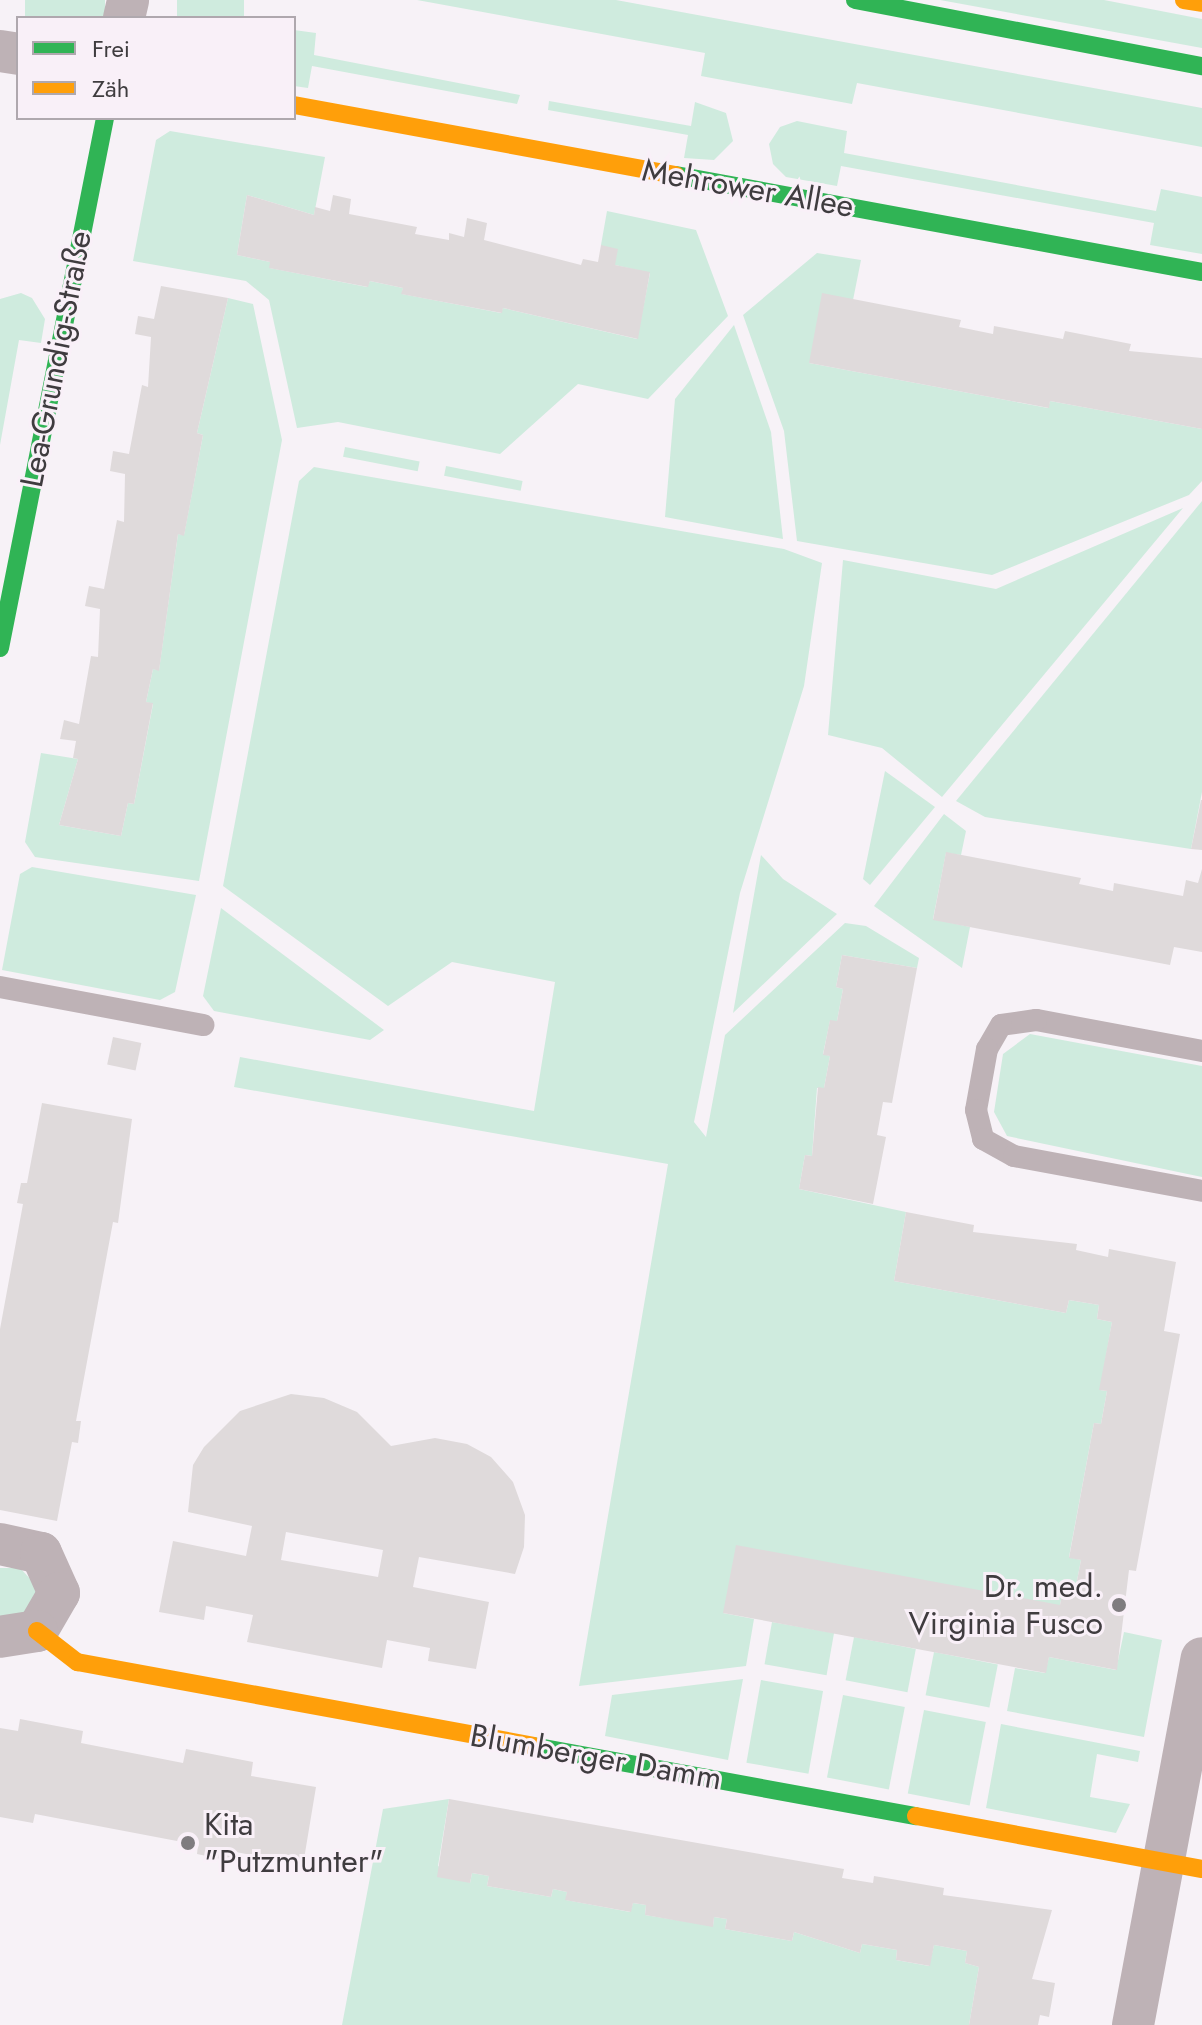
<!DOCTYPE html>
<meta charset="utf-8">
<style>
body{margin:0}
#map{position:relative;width:1202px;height:2025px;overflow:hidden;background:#f7f2f7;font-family:Jost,sans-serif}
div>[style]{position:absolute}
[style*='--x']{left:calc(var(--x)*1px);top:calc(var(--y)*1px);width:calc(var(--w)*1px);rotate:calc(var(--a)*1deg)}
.green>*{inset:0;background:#cfebde;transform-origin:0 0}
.building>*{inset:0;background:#dfdadb;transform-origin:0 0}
.lane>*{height:22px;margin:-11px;padding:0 11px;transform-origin:11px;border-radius:11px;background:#beb2b6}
.street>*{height:42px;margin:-21px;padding:0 21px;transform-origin:21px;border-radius:21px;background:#beb2b6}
.fast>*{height:18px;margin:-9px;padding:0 9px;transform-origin:9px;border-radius:9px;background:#30b455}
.slow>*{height:18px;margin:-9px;padding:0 9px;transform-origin:9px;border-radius:9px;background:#ff9f0a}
.dots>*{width:22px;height:22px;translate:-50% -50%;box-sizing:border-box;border:4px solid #f9f0f8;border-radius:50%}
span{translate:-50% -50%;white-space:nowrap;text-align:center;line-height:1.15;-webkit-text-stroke:6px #f9f0f8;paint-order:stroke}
.street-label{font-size:32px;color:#3f3c3f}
.poi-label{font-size:32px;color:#3f3c3f}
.right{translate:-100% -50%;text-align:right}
.left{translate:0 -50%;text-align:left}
.legend{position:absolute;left:16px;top:16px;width:280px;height:104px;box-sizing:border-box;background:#f9f0f8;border:2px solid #afa8ae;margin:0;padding:10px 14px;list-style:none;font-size:24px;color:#3f3c3f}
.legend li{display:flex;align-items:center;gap:16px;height:40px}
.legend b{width:40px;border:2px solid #afa8ae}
</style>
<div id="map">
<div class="green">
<i style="left:25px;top:0;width:80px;height:18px"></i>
<i style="left:177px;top:0;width:67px;height:18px"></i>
<i style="clip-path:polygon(417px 0,616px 0,1202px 108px,1202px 147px,857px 83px,852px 104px,701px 76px,705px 53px)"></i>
<i style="clip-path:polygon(940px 0,1104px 0,1202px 19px,1202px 48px)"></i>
<i style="clip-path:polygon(294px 30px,316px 33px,314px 55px,520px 95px,517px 104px,312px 66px,308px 88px,294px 86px)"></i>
<i style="clip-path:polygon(549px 101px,691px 126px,695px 102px,726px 113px,733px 141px,714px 160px,684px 158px,688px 135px,548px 110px)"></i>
<i style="clip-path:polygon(797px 121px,847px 131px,844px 153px,1156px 211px,1161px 189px,1202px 197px,1202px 254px,1150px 245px,1154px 223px,841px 166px,837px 186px,786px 177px,773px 164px,769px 144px,780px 127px)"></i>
<i style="clip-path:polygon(170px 131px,325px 157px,314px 215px,247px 195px,237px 255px,270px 262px,270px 268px,367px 287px,370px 281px,403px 288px,402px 294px,501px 313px,503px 308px,637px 339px,650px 273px,615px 265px,601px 245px,607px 211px,696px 230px,728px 316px,648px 399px,578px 384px,500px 454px,338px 422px,297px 428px,269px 300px,246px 281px,133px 261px,156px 140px)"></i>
<i style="clip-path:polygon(817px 253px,861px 260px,853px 300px,809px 363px,1048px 408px,1050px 401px,1202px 429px,1202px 481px,1189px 495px,992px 575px,797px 541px,784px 431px,743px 315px)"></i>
<i style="clip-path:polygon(21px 293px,32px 298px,45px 319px,41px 343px,19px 340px,0 445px,0 299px)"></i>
<i style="clip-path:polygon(228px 298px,253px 304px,282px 440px,199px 881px,35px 857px,25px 842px,41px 753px,78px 759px,59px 825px,121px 836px,128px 803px,134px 804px,153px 704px,146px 702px,153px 669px,159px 670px,178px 534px,184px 535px,203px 435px,197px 433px)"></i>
<i style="clip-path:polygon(734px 325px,771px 432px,783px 539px,665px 517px,675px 399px)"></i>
<i style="left:345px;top:447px;width:76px;height:10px;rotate:11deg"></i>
<i style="left:446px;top:466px;width:78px;height:10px;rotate:11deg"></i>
<i style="clip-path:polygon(314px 467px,784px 549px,822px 563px,804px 686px,740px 893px,694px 1122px,706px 1137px,725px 1035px,845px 923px,866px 926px,919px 958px,917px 968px,842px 955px,836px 987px,843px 989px,837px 1021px,830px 1021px,823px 1054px,830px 1056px,824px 1088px,817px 1088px,812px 1156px,805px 1155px,799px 1189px,906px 1212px,894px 1281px,1066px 1313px,1069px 1300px,1099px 1305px,1097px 1319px,1112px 1322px,1100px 1390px,1107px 1391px,1101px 1424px,1094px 1423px,1069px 1557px,1081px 1560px,1075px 1591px,1063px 1589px,1060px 1605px,723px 1613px,754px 1619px,746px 1666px,579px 1686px,668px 1164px,234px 1087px,240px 1057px,534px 1111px,555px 982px,452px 962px,388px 1006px,223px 886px,299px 481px)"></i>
<i style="clip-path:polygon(1202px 501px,1202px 792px,1191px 849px,985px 817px,956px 801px)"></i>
<i style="clip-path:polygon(1183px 508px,942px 797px,882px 748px,828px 735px,843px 560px,996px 589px)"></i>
<i style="clip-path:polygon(885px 771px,935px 807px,870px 885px,863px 879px)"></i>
<i style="clip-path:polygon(944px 814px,966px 831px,961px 855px,946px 853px,933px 919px,970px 927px,962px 968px,874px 906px)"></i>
<i style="clip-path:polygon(761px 855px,783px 879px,837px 914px,733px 1013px)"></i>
<i style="clip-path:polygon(32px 867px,196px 895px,175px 992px,160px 1000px,2px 970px,20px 874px)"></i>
<i style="clip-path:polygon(221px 908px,384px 1030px,370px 1040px,214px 1011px,203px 996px)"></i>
<i style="clip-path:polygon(1030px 1034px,1202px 1066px,1202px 1177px,1007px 1136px,994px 1112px,1003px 1054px)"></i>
<i style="clip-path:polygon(0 1568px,20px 1568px,36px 1585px,36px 1597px,23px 1616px,0 1617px)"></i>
<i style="left:772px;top:1622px;width:63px;height:43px;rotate:10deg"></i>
<i style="clip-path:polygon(1124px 1632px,1162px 1640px,1144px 1737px,1007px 1711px,1015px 1668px,1045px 1673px,1049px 1657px,1116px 1670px)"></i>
<i style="left:854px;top:1637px;width:63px;height:44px;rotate:11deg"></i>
<i style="left:934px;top:1652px;width:65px;height:44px;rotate:11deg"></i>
<i style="clip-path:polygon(743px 1679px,728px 1760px,605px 1736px,612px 1695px)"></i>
<i style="left:761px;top:1680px;width:63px;height:84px;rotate:10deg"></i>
<i style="left:843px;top:1695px;width:63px;height:84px;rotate:11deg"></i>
<i style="left:924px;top:1710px;width:63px;height:85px;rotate:11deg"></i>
<i style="clip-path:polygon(1001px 1724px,1140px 1751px,1138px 1762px,1097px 1754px,1090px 1797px,1130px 1804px,1116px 1833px,986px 1808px)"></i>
<i style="clip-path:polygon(449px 1799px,438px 1866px,470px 1883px,472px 1873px,489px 1876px,487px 1886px,551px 1897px,553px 1889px,567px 1892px,566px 1900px,630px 1912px,633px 1903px,646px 1905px,645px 1915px,713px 1926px,714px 1917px,727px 1919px,725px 1929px,792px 1941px,794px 1932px,860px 1953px,862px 1944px,897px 1950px,896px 1960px,929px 1966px,934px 1945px,967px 1951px,965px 1963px,979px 1967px,969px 2025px,342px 2025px,383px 1809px)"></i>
</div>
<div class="building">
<i style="clip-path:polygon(247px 195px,314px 215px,315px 207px,330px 211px,333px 195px,351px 199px,349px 214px,417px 227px,415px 234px,449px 240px,449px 233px,464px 237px,467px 218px,487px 223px,484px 240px,581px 265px,583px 259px,598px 262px,601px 245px,618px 249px,615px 265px,650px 272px,638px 339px,503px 308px,502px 313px,401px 294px,403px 288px,370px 281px,368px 287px,269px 268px,270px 262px,237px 255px)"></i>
<i style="clip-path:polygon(161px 286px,228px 298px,197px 433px,203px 435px,184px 536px,178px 534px,159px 671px,153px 669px,146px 702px,153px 703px,134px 804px,128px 803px,121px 836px,59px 825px,78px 759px,73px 758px,76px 741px,60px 739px,64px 720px,79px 724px,91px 656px,98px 657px,100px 609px,85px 606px,89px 586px,104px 589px,117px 520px,124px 522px,125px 474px,110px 471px,113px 451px,129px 454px,142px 385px,148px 387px,151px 337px,135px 334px,138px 316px,154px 319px)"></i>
<i style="clip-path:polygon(822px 293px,961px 320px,959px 327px,993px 334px,994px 326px,1063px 339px,1065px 331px,1131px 344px,1129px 351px,1202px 358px,1202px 429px,1050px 401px,1049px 408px,809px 363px)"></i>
<i style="clip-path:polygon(1201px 800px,1202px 800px,1202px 850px,1191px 849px)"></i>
<i style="clip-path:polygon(946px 852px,1081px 878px,1079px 884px,1113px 891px,1114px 883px,1183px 896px,1186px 880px,1198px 883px,1202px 869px,1202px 952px,1174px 947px,1170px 965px,933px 920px)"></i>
<i style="clip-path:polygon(842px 955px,917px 968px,892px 1103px,883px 1102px,877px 1135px,886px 1137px,873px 1204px,799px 1189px,805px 1155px,812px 1156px,818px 1087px,824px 1088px,830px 1056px,823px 1055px,830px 1020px,837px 1021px,843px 989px,836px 987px)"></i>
<i style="left:113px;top:1037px;width:29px;height:28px;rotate:12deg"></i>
<i style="clip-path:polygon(42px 1103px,132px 1119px,118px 1223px,113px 1222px,76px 1421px,81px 1421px,78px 1443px,72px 1442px,57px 1521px,0 1510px,0 1329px,23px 1204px,17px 1203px,21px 1183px,27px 1183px)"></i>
<i style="clip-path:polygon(906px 1212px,974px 1225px,973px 1232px,1077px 1244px,1076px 1250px,1108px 1257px,1109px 1249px,1176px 1262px,1164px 1331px,1180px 1334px,1136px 1571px,1129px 1570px,1117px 1670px,1049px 1657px,1046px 1673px,723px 1613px,736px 1545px,1060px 1605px,1063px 1589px,1075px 1591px,1081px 1560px,1069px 1558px,1094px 1423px,1101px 1424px,1107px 1391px,1099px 1390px,1112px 1322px,1097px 1319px,1099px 1305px,1069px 1300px,1066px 1313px,894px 1281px)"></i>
<i style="clip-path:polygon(evenodd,291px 1394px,324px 1398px,357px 1412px,391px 1446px,435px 1438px,467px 1444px,491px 1457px,513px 1482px,525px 1515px,524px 1547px,515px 1574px,419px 1557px,413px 1587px,489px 1602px,476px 1669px,428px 1661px,430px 1648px,387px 1640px,382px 1668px,247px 1642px,253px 1615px,206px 1606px,204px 1620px,159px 1612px,173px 1541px,246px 1556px,252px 1526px,188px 1512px,193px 1465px,204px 1447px,240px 1411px,291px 1394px,286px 1532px,383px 1550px,378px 1577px,281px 1560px,286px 1532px)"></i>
<i style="clip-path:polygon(20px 1719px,83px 1731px,81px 1743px,183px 1763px,186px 1749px,253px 1762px,251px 1776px,316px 1787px,303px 1865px,236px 1852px,235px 1862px,197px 1854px,198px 1845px,35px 1814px,33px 1823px,0 1817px,0 1728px,18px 1731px)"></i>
<i style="clip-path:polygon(449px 1799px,844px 1869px,842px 1878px,873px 1883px,874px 1876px,944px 1888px,943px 1895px,1052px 1910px,1032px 1979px,1055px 1983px,1049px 2017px,1040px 2015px,1038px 2025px,969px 2025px,979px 1967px,965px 1963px,967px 1951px,934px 1945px,930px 1966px,896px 1960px,897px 1950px,862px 1944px,860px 1953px,794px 1932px,792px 1941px,725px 1929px,727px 1919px,714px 1917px,713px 1927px,645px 1915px,646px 1905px,633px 1903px,631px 1912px,565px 1900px,567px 1892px,553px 1889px,551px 1897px,487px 1886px,489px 1876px,472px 1873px,470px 1883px,437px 1877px)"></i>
</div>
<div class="lane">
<i style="--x:0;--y:987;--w:207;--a:10.6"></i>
<i style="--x:1202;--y:1051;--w:169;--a:-169.4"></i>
<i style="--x:1036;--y:1020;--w:35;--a:172"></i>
<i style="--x:1001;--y:1025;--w:28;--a:120"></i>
<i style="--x:987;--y:1049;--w:62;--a:100.2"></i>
<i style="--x:976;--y:1110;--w:30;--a:76"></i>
<i style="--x:983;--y:1139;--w:35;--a:29"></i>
<i style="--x:1014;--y:1156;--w:191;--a:10.5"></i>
</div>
<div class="street">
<i style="--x:124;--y:18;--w:18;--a:-77"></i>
<i style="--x:0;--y:51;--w:18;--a:9"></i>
<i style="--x:0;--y:1544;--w:42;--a:12.4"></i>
<i style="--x:41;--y:1553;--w:44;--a:65.8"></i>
<i style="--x:59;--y:1593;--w:44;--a:120.1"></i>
<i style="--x:37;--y:1631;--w:37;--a:171"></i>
<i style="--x:1133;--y:2025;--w:373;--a:-79.4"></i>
</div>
<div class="fast">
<i style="--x:855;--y:0;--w:353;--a:10.8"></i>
<i style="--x:676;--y:175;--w:535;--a:10.45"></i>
<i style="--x:0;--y:648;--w:540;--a:-78.79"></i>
<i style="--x:533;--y:1746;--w:389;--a:10.4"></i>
</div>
<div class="slow">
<i style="--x:1184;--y:0;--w:18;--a:9"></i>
<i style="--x:294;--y:105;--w:388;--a:10.4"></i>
<i style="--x:37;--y:1631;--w:51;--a:37.8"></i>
<i style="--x:77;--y:1662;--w:464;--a:10.4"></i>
<i style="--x:916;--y:1816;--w:291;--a:10.5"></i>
</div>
<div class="dots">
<i style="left:1119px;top:1605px;background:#7f7c7f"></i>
<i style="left:188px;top:1843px;background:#7f7c7f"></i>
</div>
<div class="street-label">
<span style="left:748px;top:188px;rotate:10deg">Mehrower Allee</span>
<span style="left:56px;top:359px;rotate:-79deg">Lea-Grundig-Straße</span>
<span style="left:596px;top:1757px;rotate:10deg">Blumberger Damm</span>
</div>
<div class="poi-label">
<span class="right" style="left:1103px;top:1605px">Dr. med.<br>Virginia Fusco</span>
<span class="left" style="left:204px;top:1843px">Kita<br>"Putzmunter"</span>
</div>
<ul class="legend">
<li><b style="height:10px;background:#30b455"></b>Frei</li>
<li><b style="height:10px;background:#ff9f0a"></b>Zäh</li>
</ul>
</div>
